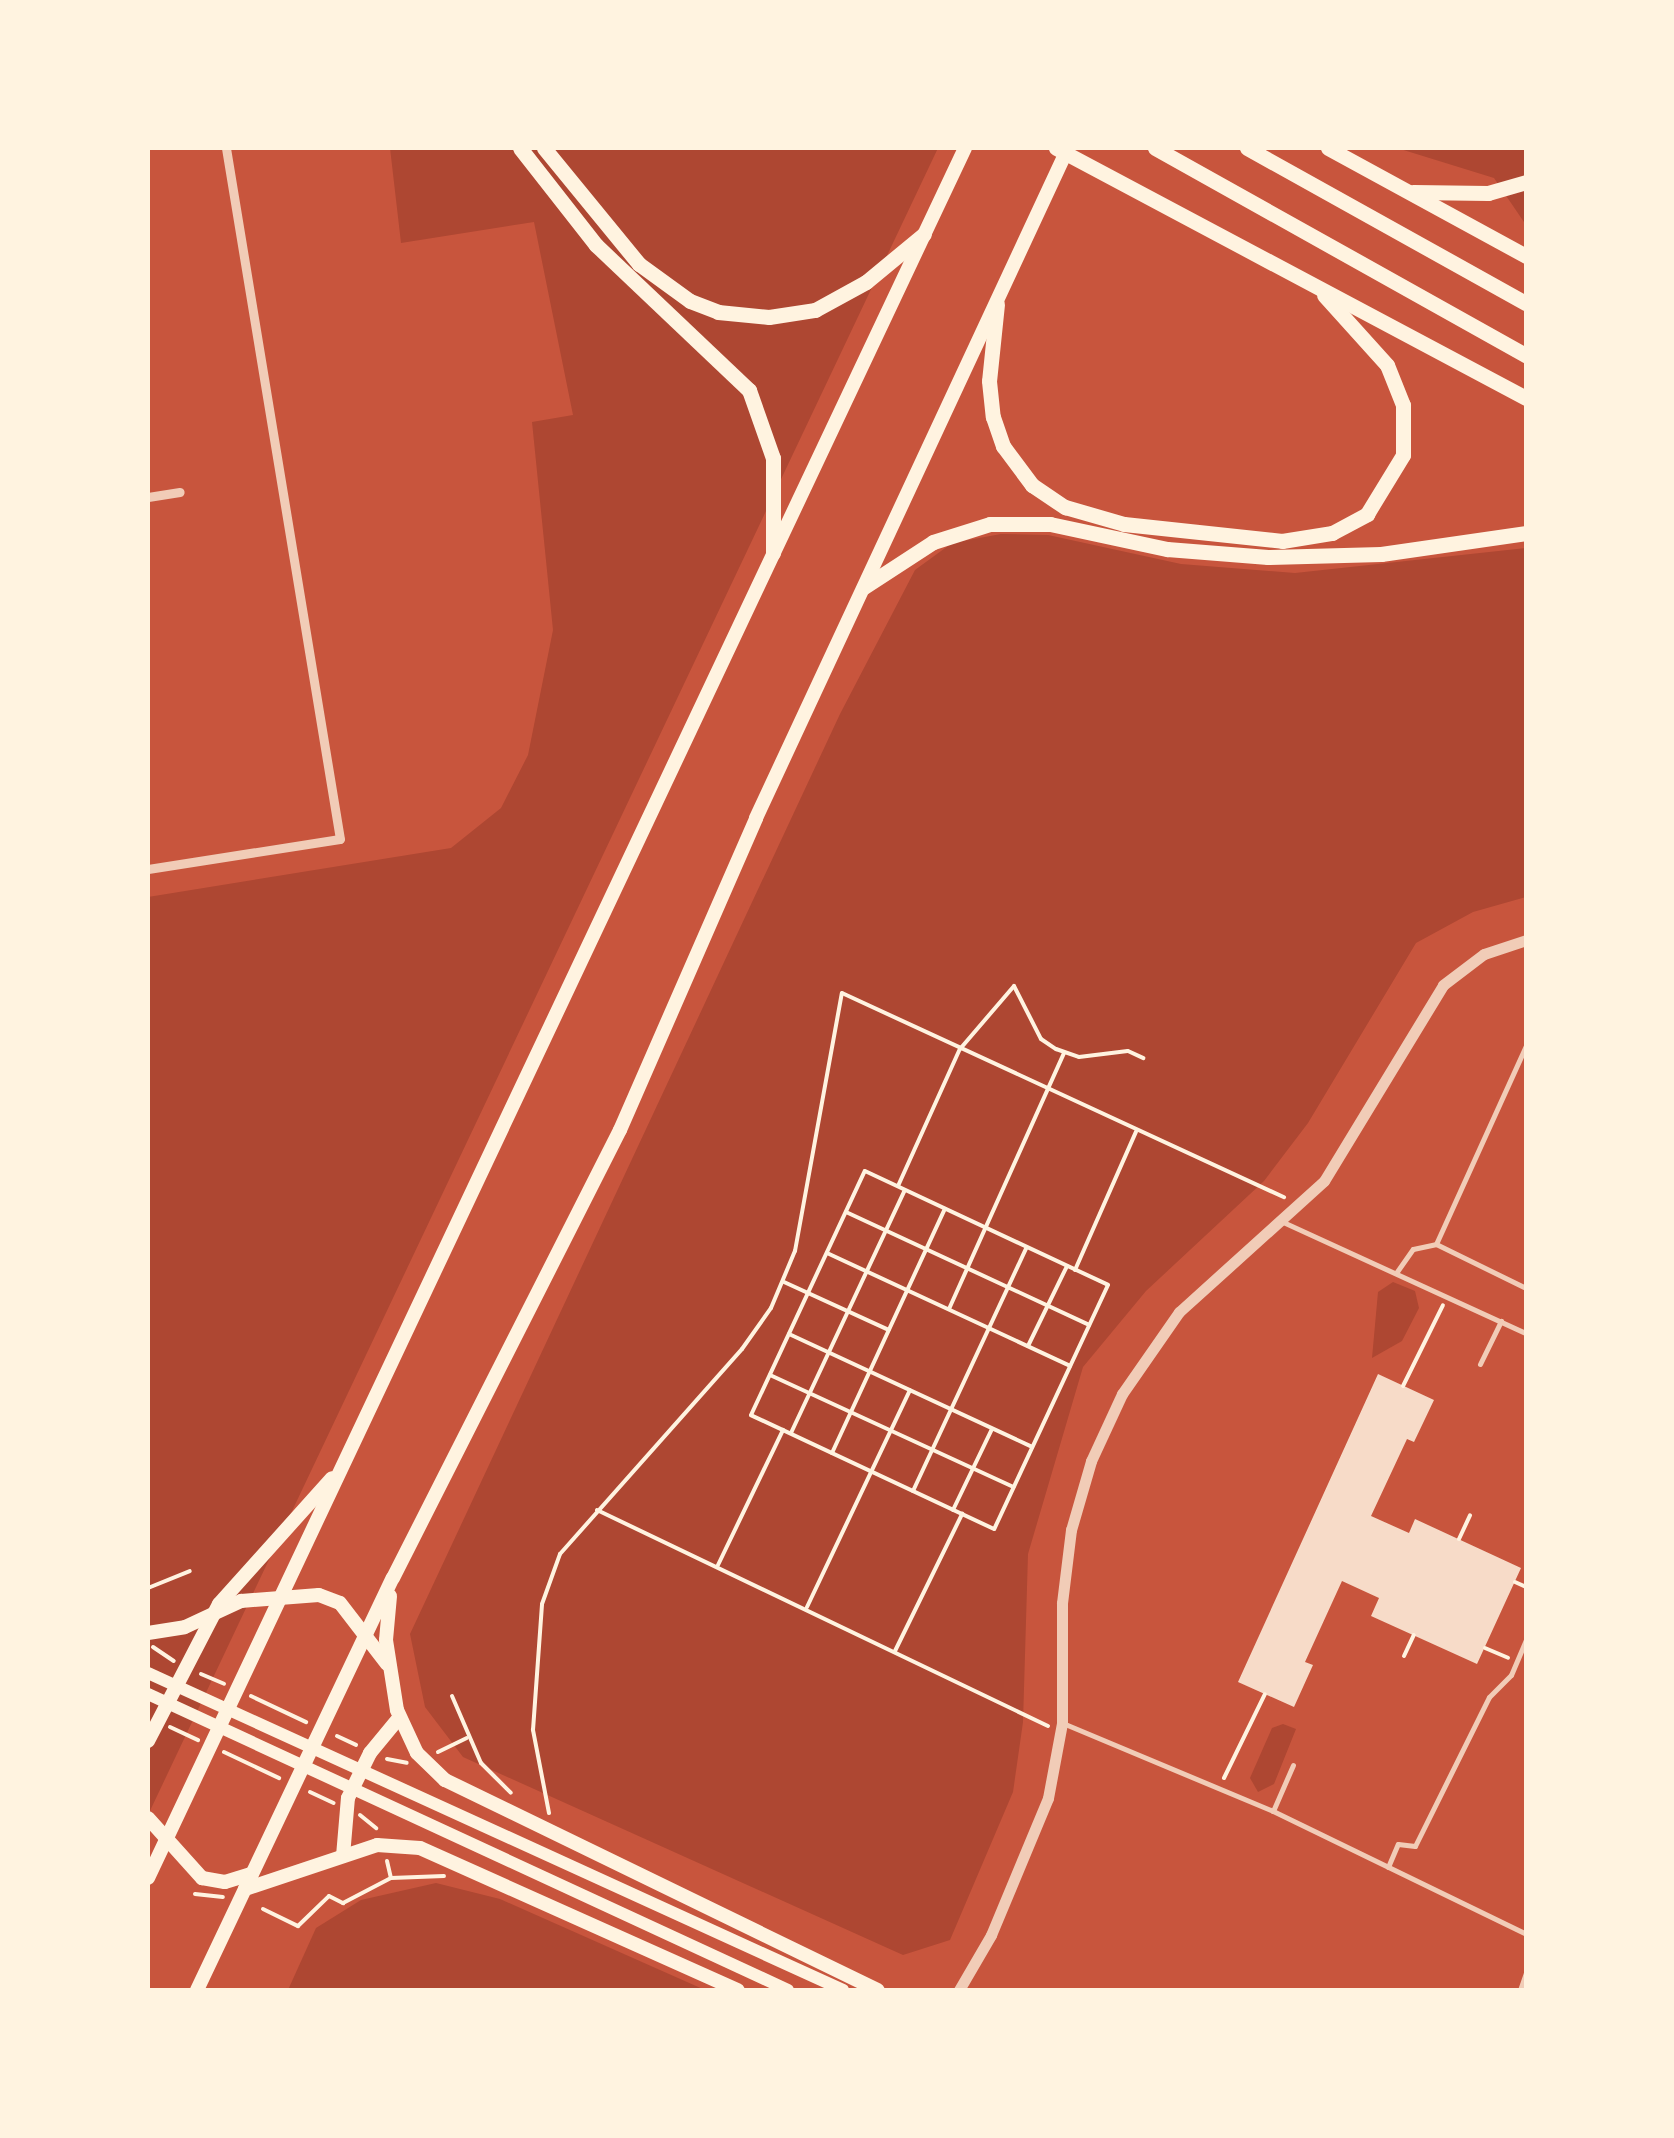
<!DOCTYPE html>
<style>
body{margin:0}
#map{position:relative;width:1674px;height:2138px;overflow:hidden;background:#c8553d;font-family:"Open Sans",sans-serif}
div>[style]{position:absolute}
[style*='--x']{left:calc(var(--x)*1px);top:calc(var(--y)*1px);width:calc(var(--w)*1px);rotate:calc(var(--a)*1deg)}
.green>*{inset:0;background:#ae4732}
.building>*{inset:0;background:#f7dbc8}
.path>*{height:4px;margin:-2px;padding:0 2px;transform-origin:2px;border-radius:2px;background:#fff3e0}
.service>*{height:5px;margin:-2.5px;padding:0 2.5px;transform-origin:2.5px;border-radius:2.5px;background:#f1ccb7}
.minor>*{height:9px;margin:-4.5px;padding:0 4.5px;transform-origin:4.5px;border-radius:4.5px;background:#f1ccb7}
.tertiary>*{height:11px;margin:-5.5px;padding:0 5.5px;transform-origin:5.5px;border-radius:5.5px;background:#f1ccb7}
.secondary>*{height:12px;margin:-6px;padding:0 6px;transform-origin:6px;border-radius:6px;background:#fff3e0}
.primary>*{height:14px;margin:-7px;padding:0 7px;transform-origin:7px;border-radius:7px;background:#fff3e0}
.trunk>*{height:15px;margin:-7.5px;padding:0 7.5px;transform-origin:7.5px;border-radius:7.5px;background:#fff3e0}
span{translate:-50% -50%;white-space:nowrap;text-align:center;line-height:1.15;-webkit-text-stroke:8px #fff3e0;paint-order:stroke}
.frame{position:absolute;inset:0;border:150px solid #fff3e0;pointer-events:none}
</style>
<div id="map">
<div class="green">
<i style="clip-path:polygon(390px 148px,938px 148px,148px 1815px,148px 897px,451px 848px,501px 808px,528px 755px,553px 630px,532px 422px,573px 415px,534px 222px,401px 243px)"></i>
<i style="clip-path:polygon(1397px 148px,1526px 148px,1526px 225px,1494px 178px)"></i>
<i style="clip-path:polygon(1001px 534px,1048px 535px,1181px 564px,1295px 573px,1526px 548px,1526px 897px,1473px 912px,1416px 943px,1308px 1123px,1264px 1181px,1146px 1291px,1083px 1367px,1028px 1554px,1023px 1722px,1013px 1792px,950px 1940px,903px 1955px,463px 1757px,425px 1707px,410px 1634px,840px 714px,915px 570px,952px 543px)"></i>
<i style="clip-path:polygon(1393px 1282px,1415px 1291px,1419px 1308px,1402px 1341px,1372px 1358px,1378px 1292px)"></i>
<i style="clip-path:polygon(1283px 1724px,1296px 1729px,1274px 1784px,1258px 1792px,1250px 1778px,1272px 1728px)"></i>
<i style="clip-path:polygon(436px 1883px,500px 1899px,705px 1990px,288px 1990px,316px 1928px,361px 1900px)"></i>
</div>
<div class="building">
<i style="clip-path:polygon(1378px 1374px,1434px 1400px,1414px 1442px,1407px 1439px,1371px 1516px,1409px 1533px,1415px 1519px,1521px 1568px,1477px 1664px,1371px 1616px,1379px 1598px,1342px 1581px,1305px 1662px,1313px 1665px,1294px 1707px,1238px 1682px)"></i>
</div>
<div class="path">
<i style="--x:865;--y:1171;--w:268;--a:25.1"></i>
<i style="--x:1108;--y:1285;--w:269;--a:115"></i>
<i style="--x:994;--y:1529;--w:268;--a:-154.9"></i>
<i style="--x:751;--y:1415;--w:269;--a:-65"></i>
<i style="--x:898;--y:1186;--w:150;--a:-65.7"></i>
<i style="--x:960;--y:1049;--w:83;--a:-49.4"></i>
<i style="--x:1014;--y:986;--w:59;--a:63"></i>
<i style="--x:1041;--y:1039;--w:18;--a:34"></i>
<i style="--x:1056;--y:1049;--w:24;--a:19"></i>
<i style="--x:1079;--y:1057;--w:49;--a:-7"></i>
<i style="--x:1128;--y:1051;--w:17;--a:25"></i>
<i style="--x:846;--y:1212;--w:268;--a:24.9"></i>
<i style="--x:827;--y:1253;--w:268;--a:24.9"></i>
<i style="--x:1075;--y:1270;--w:151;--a:-66.2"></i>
<i style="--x:784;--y:1282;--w:115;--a:24.6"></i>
<i style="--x:949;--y:1309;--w:281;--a:-65.8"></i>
<i style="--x:789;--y:1334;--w:268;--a:24.9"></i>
<i style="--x:1028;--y:1346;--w:89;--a:-64"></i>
<i style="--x:770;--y:1375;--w:268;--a:24.7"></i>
<i style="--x:1403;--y:1386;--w:90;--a:-63.7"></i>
<i style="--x:791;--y:1433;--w:268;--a:-64.9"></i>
<i style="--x:832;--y:1453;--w:269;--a:-65.2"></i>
<i style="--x:913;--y:1491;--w:269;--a:-65"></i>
<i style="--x:597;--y:1510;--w:500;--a:25.59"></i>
<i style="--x:953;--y:1510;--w:90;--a:-64.3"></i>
<i style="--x:1459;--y:1539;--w:26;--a:-65"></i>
<i style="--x:718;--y:1565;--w:150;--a:-64.3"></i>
<i style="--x:1515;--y:1582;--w:12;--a:24"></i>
<i style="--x:148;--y:1588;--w:45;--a:-22"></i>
<i style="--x:807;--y:1607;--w:240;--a:-64.6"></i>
<i style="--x:153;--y:1647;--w:25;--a:34"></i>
<i style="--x:1485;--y:1648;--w:25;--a:23"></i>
<i style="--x:895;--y:1651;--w:153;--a:-63.9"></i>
<i style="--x:1404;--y:1656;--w:23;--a:-65"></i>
<i style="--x:201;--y:1674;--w:25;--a:23"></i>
<i style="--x:251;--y:1696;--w:61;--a:25.3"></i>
<i style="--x:452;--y:1696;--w:73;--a:66.6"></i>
<i style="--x:481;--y:1763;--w:42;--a:45"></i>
<i style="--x:170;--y:1727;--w:31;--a:25"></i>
<i style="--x:337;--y:1736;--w:21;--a:25"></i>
<i style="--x:224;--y:1752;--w:61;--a:25.3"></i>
<i style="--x:438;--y:1752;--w:32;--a:-26"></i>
<i style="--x:387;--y:1759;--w:20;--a:11"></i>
<i style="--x:1224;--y:1778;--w:93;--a:-64"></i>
<i style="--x:310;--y:1792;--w:26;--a:25"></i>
<i style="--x:549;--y:1813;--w:85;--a:-100.9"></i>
<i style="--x:533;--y:1730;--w:126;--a:-85.9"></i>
<i style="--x:542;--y:1604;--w:53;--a:-70.2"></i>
<i style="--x:560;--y:1554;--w:274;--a:-48.4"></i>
<i style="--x:742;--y:1349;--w:50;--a:-54.7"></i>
<i style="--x:771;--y:1308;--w:62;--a:-67.2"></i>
<i style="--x:795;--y:1251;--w:262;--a:-79.7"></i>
<i style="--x:842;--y:993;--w:487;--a:24.8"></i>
<i style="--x:360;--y:1815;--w:21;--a:39"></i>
<i style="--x:387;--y:1861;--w:17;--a:77"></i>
<i style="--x:195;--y:1894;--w:28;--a:6"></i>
<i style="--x:263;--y:1909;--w:39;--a:26"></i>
<i style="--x:298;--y:1926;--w:43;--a:-44.1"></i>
<i style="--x:329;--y:1896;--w:16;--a:27"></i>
<i style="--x:343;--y:1903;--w:54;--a:-27.5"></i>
<i style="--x:391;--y:1878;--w:53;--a:-2.2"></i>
</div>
<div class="service">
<i style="--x:1283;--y:1222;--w:267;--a:24.6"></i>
<i style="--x:1436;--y:1244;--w:217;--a:-65.6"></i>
<i style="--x:1396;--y:1273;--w:29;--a:-55"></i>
<i style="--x:1413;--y:1249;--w:24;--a:-12"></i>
<i style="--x:1436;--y:1244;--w:100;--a:26.1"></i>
<i style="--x:1480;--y:1364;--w:48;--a:-64"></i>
<i style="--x:1065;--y:1724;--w:225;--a:22.7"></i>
<i style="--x:1273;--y:1811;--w:281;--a:25.9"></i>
<i style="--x:1273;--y:1811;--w:50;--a:-66.5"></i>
<i style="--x:1388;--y:1867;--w:25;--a:-67"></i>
<i style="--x:1398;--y:1844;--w:17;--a:7"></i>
<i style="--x:1415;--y:1846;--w:166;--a:-63.6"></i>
<i style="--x:1489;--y:1697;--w:31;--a:-45"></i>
<i style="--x:1511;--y:1675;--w:38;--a:-67"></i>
<i style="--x:1520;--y:1990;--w:18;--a:-71"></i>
</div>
<div class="minor">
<i style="--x:148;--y:497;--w:32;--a:-9"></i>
<i style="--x:148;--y:869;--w:194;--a:-8.9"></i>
<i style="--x:340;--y:839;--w:700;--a:-99.37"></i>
</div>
<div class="tertiary">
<i style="--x:959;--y:1990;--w:64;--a:-59.8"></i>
<i style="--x:991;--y:1935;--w:148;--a:-67.4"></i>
<i style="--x:1048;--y:1798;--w:76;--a:-79.4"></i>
<i style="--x:1062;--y:1723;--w:120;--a:-90"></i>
<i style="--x:1062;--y:1603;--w:74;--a:-83"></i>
<i style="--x:1071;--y:1530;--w:72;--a:-73.8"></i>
<i style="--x:1091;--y:1461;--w:74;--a:-65.2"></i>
<i style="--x:1122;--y:1394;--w:100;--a:-55.2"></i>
<i style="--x:1179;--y:1312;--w:195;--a:-42.1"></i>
<i style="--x:1324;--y:1181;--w:229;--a:-58.7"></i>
<i style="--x:1443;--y:985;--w:51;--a:-37.1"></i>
<i style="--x:1484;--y:954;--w:44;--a:-18.4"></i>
</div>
<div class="secondary">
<i style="--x:148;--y:1673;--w:764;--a:24.52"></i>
<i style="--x:148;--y:1694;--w:705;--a:24.82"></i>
</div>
<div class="primary">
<i style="--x:390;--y:1596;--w:44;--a:95.2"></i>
<i style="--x:386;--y:1640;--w:71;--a:81.1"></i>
<i style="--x:397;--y:1710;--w:47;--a:65.1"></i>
<i style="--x:417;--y:1753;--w:39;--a:44"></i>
<i style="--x:445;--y:1780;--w:481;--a:25.9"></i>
<i style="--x:148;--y:1633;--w:37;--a:-9"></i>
<i style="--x:185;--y:1627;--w:62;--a:-24.9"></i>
<i style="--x:241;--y:1601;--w:78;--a:-4.4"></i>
<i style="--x:319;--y:1595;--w:22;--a:21"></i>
<i style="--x:340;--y:1603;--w:77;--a:52.4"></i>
<i style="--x:148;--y:1741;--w:154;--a:-62.6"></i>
<i style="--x:219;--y:1604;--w:169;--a:-48.1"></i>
<i style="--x:148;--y:1818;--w:81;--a:48"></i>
<i style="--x:202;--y:1878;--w:23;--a:10"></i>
<i style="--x:225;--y:1882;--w:28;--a:-17"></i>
<i style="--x:343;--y:1856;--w:58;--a:-85.1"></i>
<i style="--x:348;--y:1798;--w:50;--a:-63.9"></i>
<i style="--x:370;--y:1753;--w:45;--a:-50.4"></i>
<i style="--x:148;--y:1878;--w:1913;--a:-64.72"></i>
<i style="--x:245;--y:1889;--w:139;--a:-18.4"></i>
<i style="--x:377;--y:1845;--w:43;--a:4"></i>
<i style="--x:420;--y:1848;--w:348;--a:24.1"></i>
<i style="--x:197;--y:1990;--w:456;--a:-64.6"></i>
<i style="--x:393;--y:1578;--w:502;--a:-63.13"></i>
<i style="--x:620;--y:1130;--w:340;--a:-66.4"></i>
<i style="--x:756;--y:818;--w:739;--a:-65.03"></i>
</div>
<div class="trunk">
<i style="--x:520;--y:148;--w:123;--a:51.9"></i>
<i style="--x:596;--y:245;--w:211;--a:43.5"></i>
<i style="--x:749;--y:390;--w:72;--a:70.6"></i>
<i style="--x:773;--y:458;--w:95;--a:90"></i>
<i style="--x:544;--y:148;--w:150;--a:50.7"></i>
<i style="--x:639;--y:264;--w:63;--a:36"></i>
<i style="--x:690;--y:301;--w:30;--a:21"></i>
<i style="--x:718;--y:312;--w:51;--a:5.6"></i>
<i style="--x:769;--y:317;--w:47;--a:-8.7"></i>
<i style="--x:815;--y:310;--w:58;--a:-28.8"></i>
<i style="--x:866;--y:282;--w:75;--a:-39.6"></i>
<i style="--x:1056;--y:148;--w:532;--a:28.01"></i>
<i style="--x:1155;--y:148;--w:425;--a:29.2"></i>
<i style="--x:1247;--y:148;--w:319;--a:29.1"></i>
<i style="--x:1328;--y:148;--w:226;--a:28.6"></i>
<i style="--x:1413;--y:192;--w:75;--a:0.8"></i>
<i style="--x:1488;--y:193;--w:40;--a:-16"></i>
<i style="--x:997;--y:304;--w:77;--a:95.9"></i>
<i style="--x:989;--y:381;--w:36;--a:84"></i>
<i style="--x:993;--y:417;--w:31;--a:71"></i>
<i style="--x:1003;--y:446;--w:49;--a:53.4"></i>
<i style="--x:1032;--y:485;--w:40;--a:34"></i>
<i style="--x:1065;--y:507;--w:61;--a:16.1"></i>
<i style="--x:1124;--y:524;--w:159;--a:6.1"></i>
<i style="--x:1282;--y:541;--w:51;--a:-9.1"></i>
<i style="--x:1332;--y:533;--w:40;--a:-28"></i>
<i style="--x:1367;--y:514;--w:69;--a:-58.6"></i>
<i style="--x:1403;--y:455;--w:50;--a:-90"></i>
<i style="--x:1403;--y:405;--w:43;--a:-111.8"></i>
<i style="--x:1387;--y:365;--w:94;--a:-132"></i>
<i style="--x:864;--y:587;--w:82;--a:-33.1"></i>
<i style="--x:933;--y:542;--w:60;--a:-17.5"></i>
<i style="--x:990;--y:524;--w:60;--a:0"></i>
<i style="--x:1050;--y:524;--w:120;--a:12.1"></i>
<i style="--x:1167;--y:549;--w:101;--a:4.5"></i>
<i style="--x:1268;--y:557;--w:113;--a:-1.5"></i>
<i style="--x:1381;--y:554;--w:147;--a:-8.2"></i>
</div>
<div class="frame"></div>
</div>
